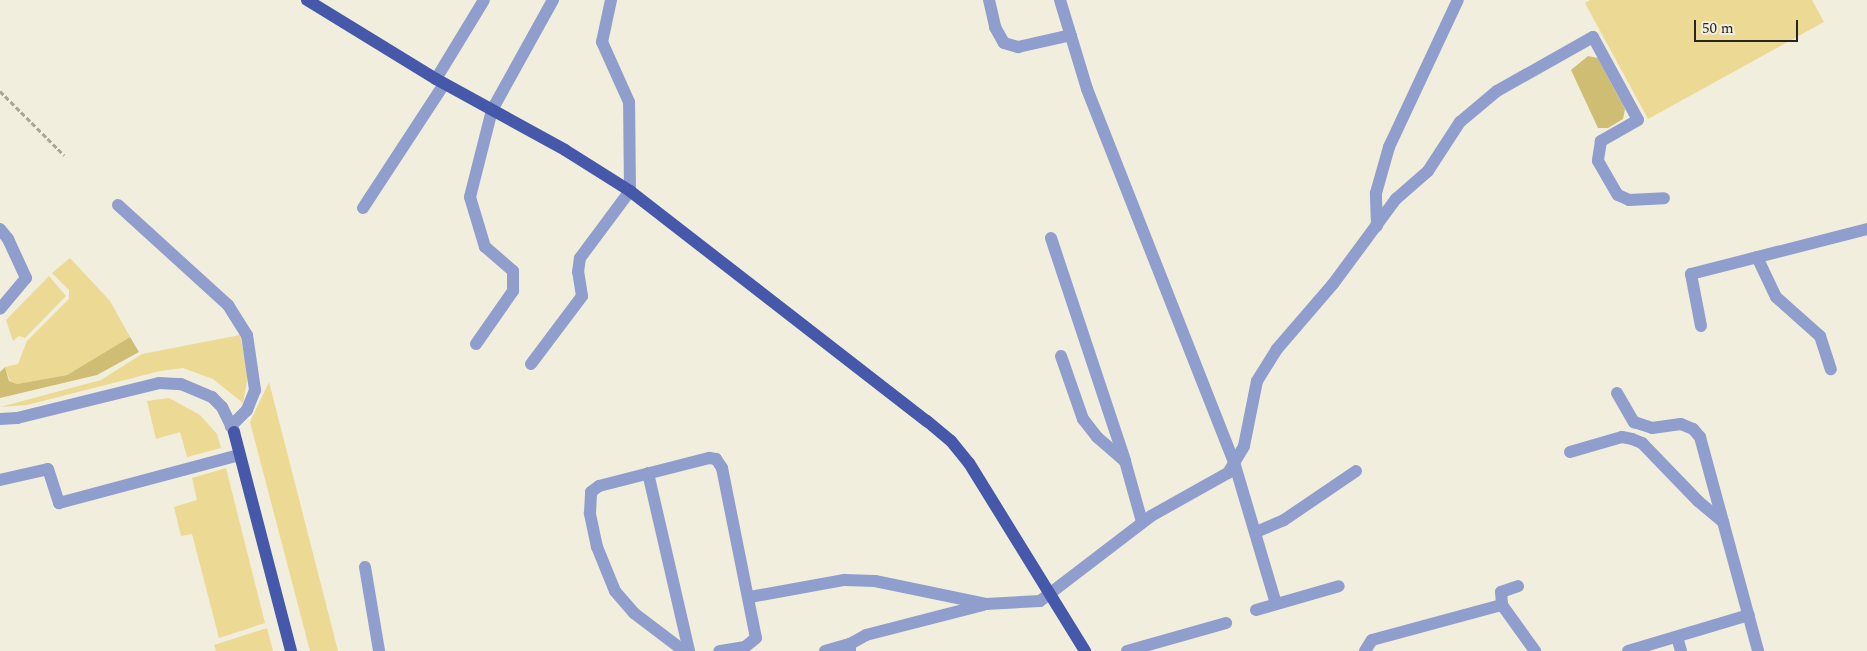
<!DOCTYPE html>
<style>
body{margin:0}
#map{position:relative;width:1867px;height:651px;overflow:hidden;background:#f2eedd;font-family:Spectral,serif}
div>[style]{position:absolute}
[style*='--x']{left:calc(var(--x)*1px);top:calc(var(--y)*1px);width:calc(var(--w)*1px);rotate:calc(var(--a)*1deg)}
.green>*{inset:0;background:#ecd993}
.forest>*{inset:0;background:#d0bd74}
.path>*{height:2.5px;margin-top:-1.25px;transform-origin:0;background:repeating-linear-gradient(90deg,#a9a699 0 5px,transparent 0 7.5px)}
.minor>*{height:12px;margin:-6px;padding:0 6px;transform-origin:6px;border-radius:6px;background:#8f9ecc}
.major>*{height:12px;margin:-6px;padding:0 6px;transform-origin:6px;border-radius:6px;background:#4558aa}
span{translate:-50% -50%;white-space:nowrap;text-align:center;line-height:1.15;-webkit-text-stroke:4px #f2eedd;paint-order:stroke}
.scale{position:absolute;left:1694px;top:20px;width:104px;height:22px;box-sizing:border-box;border:2px solid #26251f;border-top:0;padding-left:6px;font-size:15px;line-height:18px;white-space:nowrap;color:#26251f;-webkit-text-stroke:4px #f2eedd;paint-order:stroke}
</style>
<div id="map">
<div class="green">
<i style="clip-path:polygon(1590px 0,1812px 0,1824px 22px,1648px 119px,1585px 3px)"></i>
<i style="clip-path:polygon(70px 258px,110px 301px,130px 337px,67px 375px,17px 384px,10px 381px,5px 367px,18px 364px,27px 341px,69px 299px,69px 290px,52px 273px)"></i>
<i style="clip-path:polygon(49px 276px,66px 296px,25px 338px,19px 336px,13px 341px,6px 320px)"></i>
<i style="clip-path:polygon(240px 335px,248px 375px,243px 403px,213px 379px,183px 368px,160px 371px,27px 405px,0 407px,101px 380px,142px 354px)"></i>
<i style="clip-path:polygon(269px 382px,338px 651px,310px 651px,250px 422px)"></i>
<i style="clip-path:polygon(169px 398px,200px 415px,217px 434px,221px 448px,187px 457px,180px 432px,156px 439px,147px 401px)"></i>
<i style="clip-path:polygon(226px 468px,265px 623px,219px 638px,192px 534px,181px 536px,174px 507px,197px 500px,192px 478px)"></i>
<i style="clip-path:polygon(267px 628px,273px 651px,216px 651px,214px 645px)"></i>
</div>
<div class="forest">
<i style="clip-path:polygon(1588px 56px,1598px 58px,1625px 109px,1623px 119px,1608px 128px,1598px 128px,1571px 70px)"></i>
<i style="clip-path:polygon(130px 337px,139px 352px,97px 375px,0 398px,0 372px,5px 367px,9px 381px,17px 384px,67px 375px)"></i>
</div>
<div class="path">
<i style="--x:0;--y:91;--w:91;--a:45"></i>
</div>
<div class="minor">
<i style="--x:989;--y:0;--w:28;--a:77"></i>
<i style="--x:995;--y:27;--w:18;--a:61"></i>
<i style="--x:1004;--y:43;--w:15;--a:16"></i>
<i style="--x:1018;--y:47;--w:54;--a:-12.8"></i>
<i style="--x:1060;--y:0;--w:93;--a:73.1"></i>
<i style="--x:1087;--y:89;--w:401;--a:68.5"></i>
<i style="--x:1234;--y:462;--w:148;--a:73.5"></i>
<i style="--x:436;--y:79;--w:92;--a:-58.7"></i>
<i style="--x:118;--y:205;--w:149;--a:42.3"></i>
<i style="--x:228;--y:305;--w:36;--a:58"></i>
<i style="--x:247;--y:335;--w:56;--a:81.7"></i>
<i style="--x:255;--y:390;--w:22;--a:112"></i>
<i style="--x:247;--y:410;--w:23;--a:135"></i>
<i style="--x:363;--y:208;--w:148;--a:-56.8"></i>
<i style="--x:1377;--y:226;--w:33;--a:-92"></i>
<i style="--x:1376;--y:193;--w:48;--a:-74.2"></i>
<i style="--x:1389;--y:147;--w:162;--a:-64.9"></i>
<i style="--x:0;--y:229;--w:13;--a:51"></i>
<i style="--x:8;--y:239;--w:43;--a:65.2"></i>
<i style="--x:26;--y:278;--w:40;--a:130"></i>
<i style="--x:1051;--y:238;--w:235;--a:71.6"></i>
<i style="--x:1757;--y:257;--w:44;--a:64.6"></i>
<i style="--x:1776;--y:297;--w:59;--a:41.6"></i>
<i style="--x:1820;--y:336;--w:35;--a:72"></i>
<i style="--x:1701;--y:326;--w:53;--a:-100.9"></i>
<i style="--x:1691;--y:274;--w:182;--a:-14.3"></i>
<i style="--x:476;--y:344;--w:65;--a:-55.1"></i>
<i style="--x:513;--y:291;--w:20;--a:-90"></i>
<i style="--x:513;--y:271;--w:37;--a:-139"></i>
<i style="--x:485;--y:247;--w:52;--a:-106.7"></i>
<i style="--x:470;--y:197;--w:90;--a:-75.8"></i>
<i style="--x:492;--y:110;--w:126;--a:-61"></i>
<i style="--x:1061;--y:356;--w:67;--a:70.8"></i>
<i style="--x:1083;--y:419;--w:23;--a:52"></i>
<i style="--x:1097;--y:437;--w:37;--a:41"></i>
<i style="--x:1125;--y:461;--w:63;--a:74.4"></i>
<i style="--x:531;--y:364;--w:85;--a:-53.1"></i>
<i style="--x:582;--y:296;--w:24;--a:-99"></i>
<i style="--x:578;--y:272;--w:14;--a:-82"></i>
<i style="--x:580;--y:258;--w:84;--a:-53.3"></i>
<i style="--x:630;--y:191;--w:89;--a:-90.6"></i>
<i style="--x:629;--y:102;--w:66;--a:-114.2"></i>
<i style="--x:602;--y:42;--w:43;--a:-77.9"></i>
<i style="--x:1617;--y:393;--w:34;--a:60"></i>
<i style="--x:1634;--y:422;--w:19;--a:18"></i>
<i style="--x:1652;--y:428;--w:29;--a:-8"></i>
<i style="--x:1681;--y:424;--w:13;--a:23"></i>
<i style="--x:1693;--y:429;--w:11;--a:49"></i>
<i style="--x:1700;--y:437;--w:222;--a:74.8"></i>
<i style="--x:0;--y:419;--w:17;--a:-3"></i>
<i style="--x:17;--y:418;--w:146;--a:-13.8"></i>
<i style="--x:159;--y:383;--w:22;--a:3"></i>
<i style="--x:181;--y:384;--w:34;--a:23"></i>
<i style="--x:212;--y:397;--w:14;--a:45"></i>
<i style="--x:222;--y:407;--w:28;--a:64"></i>
<i style="--x:1570;--y:452;--w:54;--a:-16.1"></i>
<i style="--x:1622;--y:437;--w:10;--a:11"></i>
<i style="--x:1632;--y:439;--w:11;--a:22"></i>
<i style="--x:1642;--y:443;--w:81;--a:46"></i>
<i style="--x:1698;--y:501;--w:33;--a:40"></i>
<i style="--x:648;--y:473;--w:183;--a:77"></i>
<i style="--x:0;--y:480;--w:49;--a:-12.9"></i>
<i style="--x:48;--y:469;--w:36;--a:72"></i>
<i style="--x:59;--y:503;--w:187;--a:-14.9"></i>
<i style="--x:1256;--y:532;--w:30;--a:-23"></i>
<i style="--x:1284;--y:520;--w:87;--a:-34.2"></i>
<i style="--x:365;--y:567;--w:85;--a:80.5"></i>
<i style="--x:750;--y:597;--w:96;--a:-10.3"></i>
<i style="--x:844;--y:580;--w:31;--a:2"></i>
<i style="--x:875;--y:581;--w:113;--a:11.7"></i>
<i style="--x:986;--y:604;--w:54;--a:-3.2"></i>
<i style="--x:1040;--y:601;--w:140;--a:-37.4"></i>
<i style="--x:1151;--y:516;--w:88;--a:-29.2"></i>
<i style="--x:1228;--y:473;--w:31;--a:-59"></i>
<i style="--x:1244;--y:446;--w:66;--a:-78.7"></i>
<i style="--x:1257;--y:381;--w:38;--a:-58"></i>
<i style="--x:1277;--y:349;--w:86;--a:-49.3"></i>
<i style="--x:1333;--y:284;--w:106;--a:-53.5"></i>
<i style="--x:1396;--y:199;--w:43;--a:-41.2"></i>
<i style="--x:1428;--y:171;--w:59;--a:-56.9"></i>
<i style="--x:1460;--y:122;--w:48;--a:-40"></i>
<i style="--x:1497;--y:91;--w:110;--a:-29.4"></i>
<i style="--x:1593;--y:37;--w:94;--a:61.5"></i>
<i style="--x:1638;--y:120;--w:43;--a:150.4"></i>
<i style="--x:1601;--y:141;--w:20;--a:99"></i>
<i style="--x:1598;--y:161;--w:39;--a:60"></i>
<i style="--x:1618;--y:195;--w:12;--a:24"></i>
<i style="--x:1629;--y:200;--w:35;--a:-3"></i>
<i style="--x:1502;--y:605;--w:13;--a:-94"></i>
<i style="--x:1501;--y:592;--w:18;--a:-19"></i>
<i style="--x:1256;--y:610;--w:86;--a:-16.1"></i>
<i style="--x:1677;--y:637;--w:15;--a:74"></i>
<i style="--x:684;--y:651;--w:63;--a:-142.8"></i>
<i style="--x:634;--y:613;--w:29;--a:-131"></i>
<i style="--x:615;--y:591;--w:48;--a:-112.2"></i>
<i style="--x:597;--y:547;--w:35;--a:-102"></i>
<i style="--x:590;--y:513;--w:21;--a:-87"></i>
<i style="--x:591;--y:492;--w:10;--a:-37"></i>
<i style="--x:599;--y:486;--w:114;--a:-14.3"></i>
<i style="--x:709;--y:458;--w:7;--a:8"></i>
<i style="--x:716;--y:459;--w:11;--a:56"></i>
<i style="--x:722;--y:468;--w:173;--a:78.7"></i>
<i style="--x:756;--y:638;--w:14;--a:141"></i>
<i style="--x:745;--y:647;--w:26;--a:171"></i>
<i style="--x:825;--y:651;--w:26;--a:-16"></i>
<i style="--x:850;--y:651;--w:7;--a:-90"></i>
<i style="--x:850;--y:644;--w:18;--a:-29"></i>
<i style="--x:866;--y:635;--w:121;--a:-14.4"></i>
<i style="--x:1127;--y:651;--w:103;--a:-15.8"></i>
<i style="--x:1365;--y:651;--w:13;--a:-58"></i>
<i style="--x:1372;--y:640;--w:135;--a:-15.1"></i>
<i style="--x:1502;--y:605;--w:57;--a:54.3"></i>
<i style="--x:1628;--y:651;--w:126;--a:-16.6"></i>
</div>
<div class="major">
<i style="--x:307;--y:0;--w:151;--a:31.5"></i>
<i style="--x:436;--y:79;--w:147;--a:28.8"></i>
<i style="--x:565;--y:150;--w:77;--a:32.2"></i>
<i style="--x:630;--y:191;--w:376;--a:37.8"></i>
<i style="--x:927;--y:421;--w:31;--a:40"></i>
<i style="--x:951;--y:441;--w:28;--a:51"></i>
<i style="--x:969;--y:463;--w:221;--a:58.3"></i>
<i style="--x:234;--y:432;--w:226;--a:75.4"></i>
</div>
<div class="scale">50 m</div>
</div>
